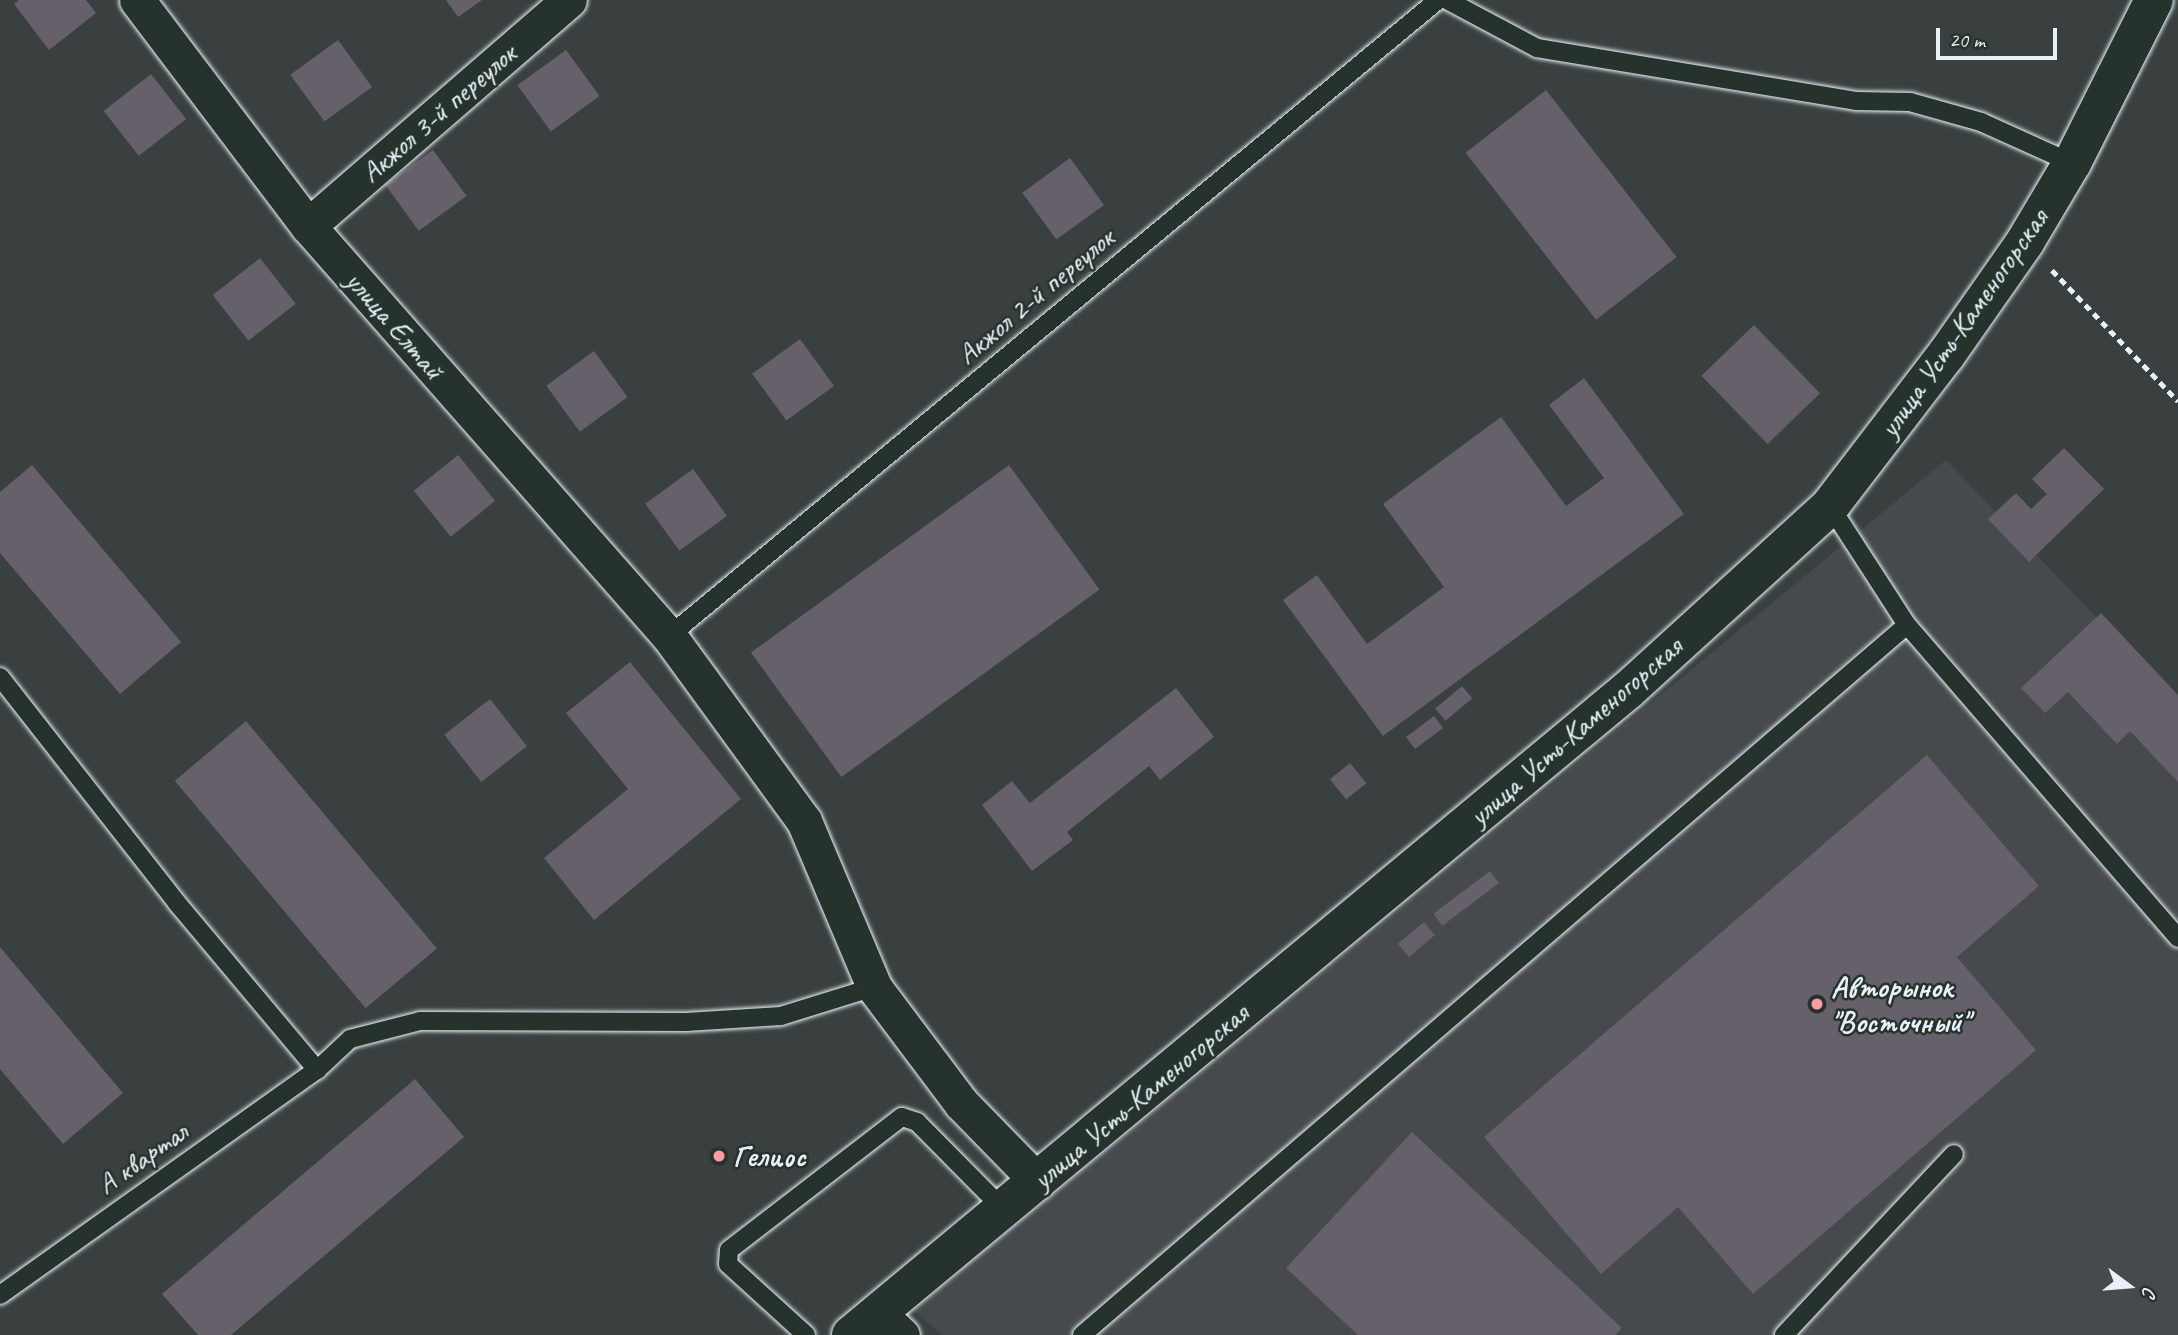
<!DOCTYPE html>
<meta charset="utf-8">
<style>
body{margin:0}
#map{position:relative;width:2178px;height:1335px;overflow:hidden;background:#39403f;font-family:Caveat,sans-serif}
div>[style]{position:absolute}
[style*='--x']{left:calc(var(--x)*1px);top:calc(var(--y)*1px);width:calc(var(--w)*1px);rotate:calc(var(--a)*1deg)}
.built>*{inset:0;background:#464a4c}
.building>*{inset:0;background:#66606a;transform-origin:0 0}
.path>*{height:4.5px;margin-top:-2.25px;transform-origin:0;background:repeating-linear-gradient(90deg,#e8f1f8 0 7px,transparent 0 12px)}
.roads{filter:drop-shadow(0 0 2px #e8f1f8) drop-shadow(0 0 2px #e8f1f8)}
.service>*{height:18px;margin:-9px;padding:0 9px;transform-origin:9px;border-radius:9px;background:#26332d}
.minor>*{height:35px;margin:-17.5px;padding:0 17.5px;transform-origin:17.5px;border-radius:17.5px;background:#26332d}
.tertiary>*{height:38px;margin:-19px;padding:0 19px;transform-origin:19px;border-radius:19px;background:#26332d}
.dots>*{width:19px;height:19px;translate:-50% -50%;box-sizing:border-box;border:4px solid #26332d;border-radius:50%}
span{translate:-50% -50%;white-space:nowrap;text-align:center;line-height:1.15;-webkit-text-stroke:5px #26332d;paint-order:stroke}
.street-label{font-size:30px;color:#e8f1f8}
.poi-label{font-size:30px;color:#e8f1f8;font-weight:700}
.left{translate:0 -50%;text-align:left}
.north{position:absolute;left:2094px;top:1251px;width:70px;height:70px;-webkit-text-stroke:5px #26332d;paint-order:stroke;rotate:106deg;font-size:19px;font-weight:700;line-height:28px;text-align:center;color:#e8f1f8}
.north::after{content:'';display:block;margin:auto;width:24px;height:32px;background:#e8f1f8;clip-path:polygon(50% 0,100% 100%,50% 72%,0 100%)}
.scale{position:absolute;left:1936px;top:28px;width:121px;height:32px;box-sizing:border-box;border:4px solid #e8f1f8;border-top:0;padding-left:9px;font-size:21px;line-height:24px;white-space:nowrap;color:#e8f1f8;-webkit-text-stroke:5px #26332d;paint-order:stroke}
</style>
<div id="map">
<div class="built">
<i style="clip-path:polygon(1946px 460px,2178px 703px,2178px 1335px,942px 1335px,913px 1310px)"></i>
</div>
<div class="building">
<i style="clip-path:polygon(19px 0,86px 0,96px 13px,49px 50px,14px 4px)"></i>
<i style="clip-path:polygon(446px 0,482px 0,458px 17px)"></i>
<i style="left:338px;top:40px;width:58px;height:59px;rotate:54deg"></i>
<i style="left:566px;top:50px;width:57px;height:60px;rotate:54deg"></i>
<i style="left:151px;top:74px;width:57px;height:60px;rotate:52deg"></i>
<i style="left:1546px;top:90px;width:212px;height:102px;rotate:52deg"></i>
<i style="left:433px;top:150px;width:57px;height:59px;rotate:54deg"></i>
<i style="left:1070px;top:158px;width:58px;height:59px;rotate:54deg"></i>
<i style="left:260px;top:258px;width:58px;height:60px;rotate:52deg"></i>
<i style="left:1754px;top:325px;width:95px;height:73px;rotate:46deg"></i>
<i style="left:800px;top:339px;width:58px;height:59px;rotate:54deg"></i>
<i style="left:594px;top:351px;width:57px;height:59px;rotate:54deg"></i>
<i style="clip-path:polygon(1584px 378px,1684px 514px,1383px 736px,1283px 600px,1317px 575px,1367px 644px,1444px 587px,1383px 504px,1501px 417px,1566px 506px,1604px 478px,1549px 405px)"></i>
<i style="clip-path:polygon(2064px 448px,2104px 489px,2029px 562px,1988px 519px,2016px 493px,2031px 509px,2047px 494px,2032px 479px)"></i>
<i style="left:458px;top:455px;width:59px;height:57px;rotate:51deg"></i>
<i style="clip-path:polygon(32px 465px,181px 642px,120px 694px,0 553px,0 492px)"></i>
<i style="left:1009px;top:465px;width:154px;height:319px;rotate:54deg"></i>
<i style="left:693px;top:469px;width:58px;height:59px;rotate:54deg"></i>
<i style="clip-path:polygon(2101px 613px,2178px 695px,2178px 782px,2130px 731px,2117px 744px,2068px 692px,2045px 713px,2021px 688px)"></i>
<i style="clip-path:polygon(630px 662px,741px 799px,594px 920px,544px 858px,628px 789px,566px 713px)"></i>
<i style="left:1462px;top:686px;width:16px;height:35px;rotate:50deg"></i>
<i style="clip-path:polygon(1176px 688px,1214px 737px,1160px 780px,1149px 766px,1067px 832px,1073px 840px,1032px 871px,982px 805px,1012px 781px,1030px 803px)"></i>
<i style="left:490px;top:699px;width:60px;height:58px;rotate:52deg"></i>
<i style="left:1434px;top:716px;width:15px;height:35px;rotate:53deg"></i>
<i style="left:246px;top:721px;width:297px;height:93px;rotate:50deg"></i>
<i style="clip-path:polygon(1927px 755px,2039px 886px,1957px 957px,2036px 1050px,1753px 1294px,1678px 1207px,1601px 1274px,1484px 1137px)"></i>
<i style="left:1350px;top:763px;width:26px;height:26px;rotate:51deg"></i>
<i style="left:1490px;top:871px;width:15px;height:71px;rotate:53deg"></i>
<i style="left:1424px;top:922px;width:17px;height:34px;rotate:50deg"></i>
<i style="clip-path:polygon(0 947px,123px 1093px,63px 1144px,0 1069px)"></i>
<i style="clip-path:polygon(415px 1079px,464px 1137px,231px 1335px,198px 1335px,162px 1294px)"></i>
<i style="clip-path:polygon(1412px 1132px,1622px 1328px,1615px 1335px,1358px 1335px,1286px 1268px)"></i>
</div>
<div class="path">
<i style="--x:2052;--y:270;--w:182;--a:46.1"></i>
</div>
<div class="roads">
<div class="service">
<i style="--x:1447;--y:0;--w:102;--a:28.1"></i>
<i style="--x:1537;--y:48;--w:323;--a:9.4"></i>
<i style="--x:1856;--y:101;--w:54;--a:1.1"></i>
<i style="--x:1910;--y:102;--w:74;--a:15.7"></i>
<i style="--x:1981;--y:122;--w:100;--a:24.3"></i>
<i style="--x:1830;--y:506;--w:142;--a:57.1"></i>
<i style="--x:1907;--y:625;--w:414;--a:49.1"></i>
<i style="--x:669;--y:636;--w:998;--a:-39.59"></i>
<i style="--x:0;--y:677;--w:287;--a:51.9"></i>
<i style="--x:177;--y:903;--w:218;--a:50"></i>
<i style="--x:0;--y:1295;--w:389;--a:-35.4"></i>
<i style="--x:317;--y:1070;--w:45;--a:-43.2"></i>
<i style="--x:350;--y:1039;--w:72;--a:-14.4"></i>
<i style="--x:420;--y:1021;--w:266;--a:0.2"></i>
<i style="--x:686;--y:1022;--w:95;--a:-3.6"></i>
<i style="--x:781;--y:1016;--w:97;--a:-17.3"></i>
<i style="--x:806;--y:1335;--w:105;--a:-137.7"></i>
<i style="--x:728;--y:1264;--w:14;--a:-86"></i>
<i style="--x:729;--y:1250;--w:218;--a:-37.6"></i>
<i style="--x:902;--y:1117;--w:16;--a:18"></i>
<i style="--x:917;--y:1122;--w:121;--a:45.3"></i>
<i style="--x:1082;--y:1335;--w:1088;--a:-40.72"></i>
<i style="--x:1784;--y:1335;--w:248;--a:-46.8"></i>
</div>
<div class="minor">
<i style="--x:137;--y:0;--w:283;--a:52.9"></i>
<i style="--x:308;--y:226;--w:546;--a:48.64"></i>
<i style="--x:669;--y:636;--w:229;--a:53.9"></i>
<i style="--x:804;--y:821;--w:180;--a:67.1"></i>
<i style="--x:874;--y:987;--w:145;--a:53.1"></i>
<i style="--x:961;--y:1103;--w:110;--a:45.7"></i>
<i style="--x:308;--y:226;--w:345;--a:-40.9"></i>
<i style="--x:877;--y:1312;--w:34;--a:43"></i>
</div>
<div class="tertiary">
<i style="--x:851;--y:1335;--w:1010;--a:-39.7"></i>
<i style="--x:1628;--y:690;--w:273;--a:-42.3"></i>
<i style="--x:1830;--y:506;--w:190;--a:-52.5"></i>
<i style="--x:1946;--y:355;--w:138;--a:-55"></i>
<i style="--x:2025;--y:242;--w:92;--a:-59.3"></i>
<i style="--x:2072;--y:163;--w:182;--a:-63.3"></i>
</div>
</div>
<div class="dots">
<i style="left:1817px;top:1004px;background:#ff9aa2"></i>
<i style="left:719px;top:1156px;background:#ff9aa2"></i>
</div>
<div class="street-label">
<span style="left:438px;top:113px;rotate:-41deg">Акжол 3-й переулок</span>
<span style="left:1035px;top:296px;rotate:-40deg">Акжол 2-й переулок</span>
<span style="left:1963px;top:323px;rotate:-55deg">улица Усть-Каменогорская</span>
<span style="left:395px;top:325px;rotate:49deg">улица Елтай</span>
<span style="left:1575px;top:731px;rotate:-41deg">улица Усть-Каменогорская</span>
<span style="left:1140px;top:1096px;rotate:-40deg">улица Усть-Каменогорская</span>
<span style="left:142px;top:1158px;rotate:-35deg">А квартал</span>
</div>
<div class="poi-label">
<span class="left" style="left:1831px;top:1004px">Авторынок<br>"Восточный"</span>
<span class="left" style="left:733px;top:1156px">Гелиос</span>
</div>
<div class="north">С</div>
<div class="scale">20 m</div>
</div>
